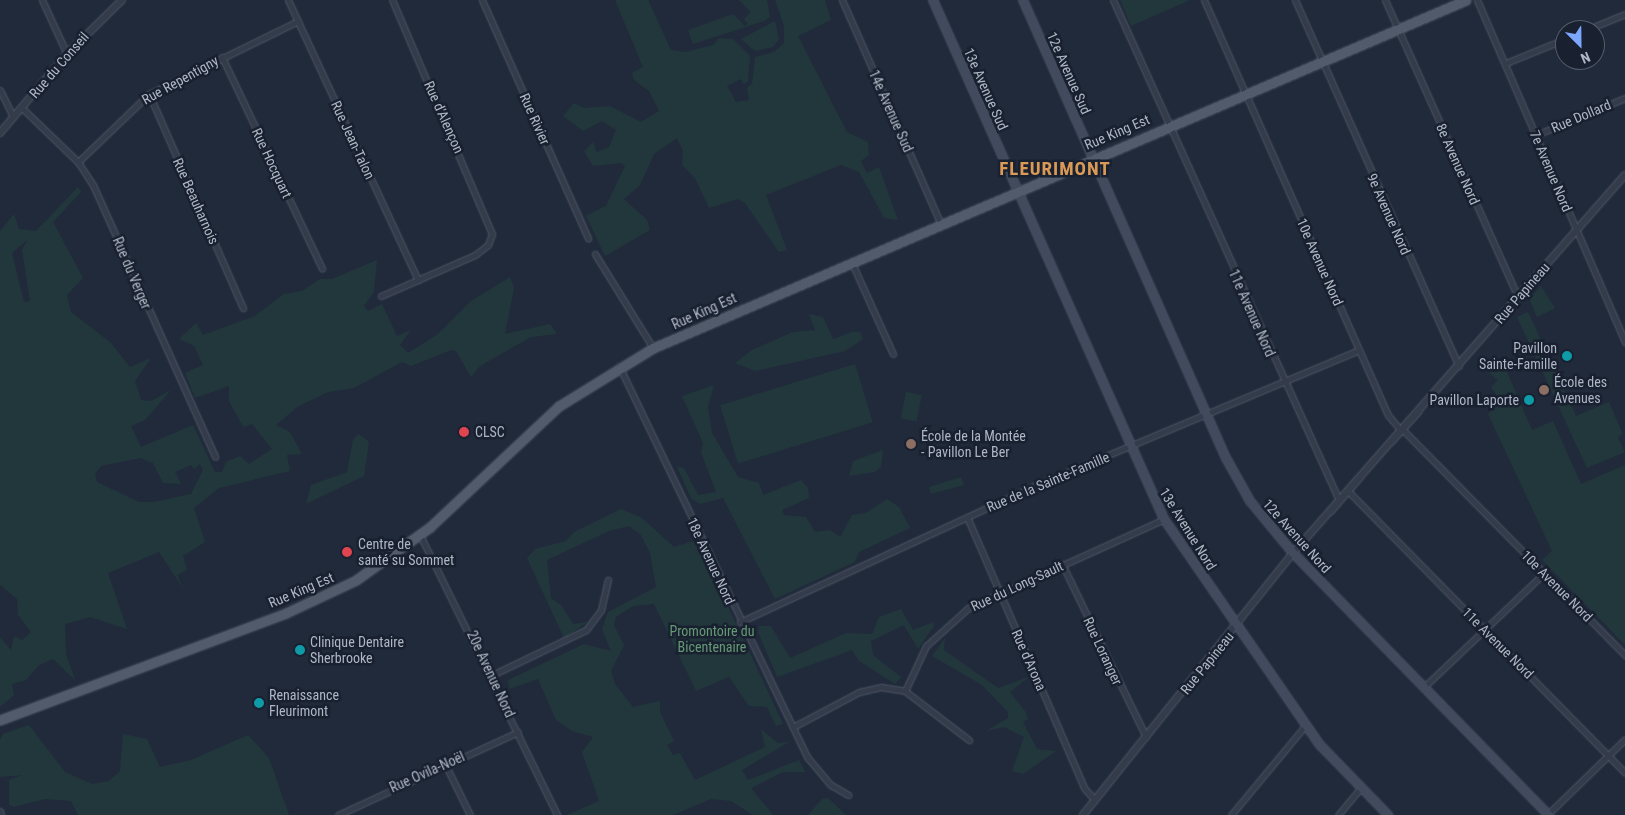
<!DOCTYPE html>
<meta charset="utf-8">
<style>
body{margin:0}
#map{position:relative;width:1625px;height:815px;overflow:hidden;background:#202a3b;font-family:"Roboto Condensed",sans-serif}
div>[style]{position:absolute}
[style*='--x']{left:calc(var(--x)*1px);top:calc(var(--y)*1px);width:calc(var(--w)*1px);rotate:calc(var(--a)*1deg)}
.green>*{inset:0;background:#22373c;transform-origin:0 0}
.roads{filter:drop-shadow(0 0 1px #4f5766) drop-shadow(0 0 1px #4f5766)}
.minor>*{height:5px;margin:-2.5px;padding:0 2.5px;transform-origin:2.5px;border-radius:2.5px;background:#343c4b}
.tertiary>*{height:6px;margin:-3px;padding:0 3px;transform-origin:3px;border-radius:3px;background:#343c4b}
.secondary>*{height:8px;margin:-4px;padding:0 4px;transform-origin:4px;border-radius:4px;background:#424b5e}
.primary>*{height:9px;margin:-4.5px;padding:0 4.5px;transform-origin:4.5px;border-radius:4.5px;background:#525b6b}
.dots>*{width:14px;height:14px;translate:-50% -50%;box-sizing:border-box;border:2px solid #192130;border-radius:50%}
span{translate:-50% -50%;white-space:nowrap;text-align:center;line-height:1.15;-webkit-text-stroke:5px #192130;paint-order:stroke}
.street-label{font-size:14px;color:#afb7c7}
.poi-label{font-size:14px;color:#afb7c7}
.right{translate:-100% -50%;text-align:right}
.left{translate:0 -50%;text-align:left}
.park-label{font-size:14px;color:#659a74}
.district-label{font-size:19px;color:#da9957;font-weight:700;letter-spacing:1px}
.north{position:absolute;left:1555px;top:20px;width:50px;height:50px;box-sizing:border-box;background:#192130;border:1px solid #555d6c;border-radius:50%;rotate:157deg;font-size:14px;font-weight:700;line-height:20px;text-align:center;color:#afb7c7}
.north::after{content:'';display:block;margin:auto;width:18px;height:22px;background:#7da7fe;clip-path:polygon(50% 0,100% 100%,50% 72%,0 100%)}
</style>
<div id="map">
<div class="green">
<i style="clip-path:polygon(615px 0,648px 0,671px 50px,686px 52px,713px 45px,719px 38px,733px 39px,750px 56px,748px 82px,743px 84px,741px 79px,727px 86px,736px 102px,749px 100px,747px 88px,752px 84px,755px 57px,774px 52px,784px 43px,784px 26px,775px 0,825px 0,831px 20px,798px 36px,847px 132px,868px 142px,869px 155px,861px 161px,867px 173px,879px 167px,898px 220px,884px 218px,859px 172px,841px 165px,766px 195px,787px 250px,779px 252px,745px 203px,738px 199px,709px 208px,695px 178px,682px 165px,683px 151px,677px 138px,654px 154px,640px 185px,624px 199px,647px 220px,650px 230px,605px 256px,586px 216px,606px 206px,625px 166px,621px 163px,593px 166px,584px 151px,593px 142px,597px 152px,609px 147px,616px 130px,602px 121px,583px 131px,563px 116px,574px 103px,584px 108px,610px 106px,641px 122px,659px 111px,649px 91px,634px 80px,632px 73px,643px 67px)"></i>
<i style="clip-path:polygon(739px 0,767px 0,770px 17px,764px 21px,693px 44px,688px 30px,733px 14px,745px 26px,748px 24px,744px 19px,751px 12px)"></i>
<i style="clip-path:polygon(1120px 0,1190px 0,1131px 26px)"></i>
<i style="clip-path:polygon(775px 21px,779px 39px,773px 47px,755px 51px,741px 39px)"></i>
<i style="clip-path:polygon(evenodd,78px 187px,81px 192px,53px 222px,83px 278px,67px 295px,71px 312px,111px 343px,130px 367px,151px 358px,135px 381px,141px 400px,151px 401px,171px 390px,145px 420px,131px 426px,141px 447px,193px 425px,215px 472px,222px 472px,226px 462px,240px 456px,249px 464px,272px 449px,252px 424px,244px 427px,241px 423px,229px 401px,229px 386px,195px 398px,185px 373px,203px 365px,194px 346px,179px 339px,196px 323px,203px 335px,255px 316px,284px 294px,302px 291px,320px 279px,332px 279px,377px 260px,374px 292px,364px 306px,368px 311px,382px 304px,397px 336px,411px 330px,400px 345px,408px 353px,438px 334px,471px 301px,510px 277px,514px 288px,505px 334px,550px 324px,557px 334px,531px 337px,480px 366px,471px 377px,456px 351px,451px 350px,411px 366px,402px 362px,354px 388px,328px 392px,297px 407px,276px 425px,290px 432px,302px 454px,287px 455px,290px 471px,219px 488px,194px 508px,205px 542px,183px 556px,187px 570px,177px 575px,184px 590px,159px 552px,108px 573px,127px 629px,90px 617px,65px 624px,66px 654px,75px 680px,53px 659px,39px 665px,26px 680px,12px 684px,14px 695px,0 707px,0 637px,11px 650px,14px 636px,22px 640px,31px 632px,18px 615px,17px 599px,0 585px,0 231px,14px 214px,19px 229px,36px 231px,78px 187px,27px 240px,22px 250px,30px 301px,24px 302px,12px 253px,27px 240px,78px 187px,140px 458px,153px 463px,163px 483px,181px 484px,175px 472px,191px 465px,194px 469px,200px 464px,203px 470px,191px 494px,154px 502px,139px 502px,97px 482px,95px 474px,101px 466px,140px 458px)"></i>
<i style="clip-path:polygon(1541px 286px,1555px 308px,1537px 317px,1529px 299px)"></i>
<i style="clip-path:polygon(1528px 312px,1576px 416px,1609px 402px,1622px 433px,1618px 438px,1625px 452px,1587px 468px,1517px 317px)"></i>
<i style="clip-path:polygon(809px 314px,823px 317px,833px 339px,852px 332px,860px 332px,863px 339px,845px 351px,755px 371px,735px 363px,752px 350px,793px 332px,815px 330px)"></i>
<i style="left:855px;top:364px;width:61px;height:141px;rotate:73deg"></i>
<i style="clip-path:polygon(1504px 365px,1532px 430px,1553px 421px,1581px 484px,1625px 465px,1625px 645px,1542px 560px,1552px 551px,1488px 414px,1502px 402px,1491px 387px,1498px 380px,1489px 373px)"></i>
<i style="clip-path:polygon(714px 385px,708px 407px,712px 433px,738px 477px,759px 483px,763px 495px,801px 480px,808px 488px,809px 498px,782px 510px,784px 515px,806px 517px,815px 532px,830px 530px,840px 537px,852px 515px,866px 513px,887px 499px,899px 507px,910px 528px,859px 552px,855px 562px,775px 599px,723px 498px,700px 504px,691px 498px,677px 467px,684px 468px,698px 495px,716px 492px,701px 452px,703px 443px,682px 396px)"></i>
<i style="left:906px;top:392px;width:16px;height:27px;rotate:11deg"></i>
<i style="clip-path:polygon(359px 434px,369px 442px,364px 476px,306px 504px,311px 485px,347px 472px,353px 439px)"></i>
<i style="clip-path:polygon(883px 450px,881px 467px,875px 472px,849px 476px,853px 461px)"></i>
<i style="clip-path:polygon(961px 477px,964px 485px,931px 494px,929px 487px)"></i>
<i style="clip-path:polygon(621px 509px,642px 518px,674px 547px,697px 540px,783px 724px,776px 726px,767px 707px,749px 706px,729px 677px,696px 691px,654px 604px,633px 606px,616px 617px,614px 625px,624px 645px,611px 671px,615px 684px,633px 707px,660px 701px,660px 712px,674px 741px,667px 745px,673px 755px,680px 753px,695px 780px,765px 747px,761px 729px,778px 743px,789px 742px,742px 770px,748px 780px,799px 760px,805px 772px,783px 772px,751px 788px,773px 815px,753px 815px,731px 801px,711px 799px,673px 815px,567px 815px,599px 801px,582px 752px,593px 737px,572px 731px,556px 720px,538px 679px,509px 689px,508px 680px,584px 644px,611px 651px,602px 629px,608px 612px,656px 587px,650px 553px,641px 535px,629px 526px,609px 531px,547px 560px,551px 598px,561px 605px,573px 624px,588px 622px,564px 638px,527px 558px,535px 549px,566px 541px,574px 532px)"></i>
<i style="clip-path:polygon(901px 609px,913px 630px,933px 622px,934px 626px,918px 649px,904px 625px,871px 641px,873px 655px,901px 677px,895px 684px,859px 661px,852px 650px,777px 677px,758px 632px,759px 626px,771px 626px,790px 658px,846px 633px,872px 634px,879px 617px)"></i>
<i style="clip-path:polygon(945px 638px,944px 650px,998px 688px,1029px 677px,1010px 692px,1025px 711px,1028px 719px,1023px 722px,1037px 749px,1056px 751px,1023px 774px,1012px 771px,1024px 737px,1004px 727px,986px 731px,1008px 718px,1008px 712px,982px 685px,932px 656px)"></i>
<i style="clip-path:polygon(29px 725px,65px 772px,92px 784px,109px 781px,120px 771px,123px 734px,147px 739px,160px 767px,191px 760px,248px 735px,269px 758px,289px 815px,78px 815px,71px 801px,45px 799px,14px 807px,9px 805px,9px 780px,23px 775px,0 777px,0 740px,3px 734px)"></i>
<i style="clip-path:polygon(828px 798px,846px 815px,808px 815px,822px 799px)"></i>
</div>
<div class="roads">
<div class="minor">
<i style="--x:42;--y:0;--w:60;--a:65.2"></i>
<i style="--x:288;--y:0;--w:309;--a:65.1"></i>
<i style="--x:482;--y:0;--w:261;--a:66"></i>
<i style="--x:842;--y:0;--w:243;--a:66.2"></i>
<i style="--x:1113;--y:0;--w:546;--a:65.69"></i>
<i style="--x:1204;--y:0;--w:454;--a:66.1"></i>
<i style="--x:1388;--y:415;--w:17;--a:50"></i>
<i style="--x:1295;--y:0;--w:401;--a:65.9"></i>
<i style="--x:1385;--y:0;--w:326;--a:65.9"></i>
<i style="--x:1477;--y:0;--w:373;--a:66.6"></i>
<i style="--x:1586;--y:30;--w:42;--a:-22.3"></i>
<i style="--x:222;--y:57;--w:234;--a:64.7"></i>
<i style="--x:1506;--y:63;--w:64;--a:-22.1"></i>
<i style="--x:0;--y:90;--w:30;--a:64"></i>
<i style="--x:149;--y:94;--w:234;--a:66.3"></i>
<i style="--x:21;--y:107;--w:79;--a:44"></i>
<i style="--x:78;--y:162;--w:27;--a:57"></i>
<i style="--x:93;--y:185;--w:298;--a:65.8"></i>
<i style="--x:1536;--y:135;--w:96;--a:-22.6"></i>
<i style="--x:78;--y:162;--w:98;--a:-43.8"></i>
<i style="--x:149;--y:94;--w:166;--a:-26.1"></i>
<i style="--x:595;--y:254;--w:110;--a:58.3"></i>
<i style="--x:851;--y:261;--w:102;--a:65.7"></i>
<i style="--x:381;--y:296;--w:103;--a:-23.6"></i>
<i style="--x:475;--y:255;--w:16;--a:-38"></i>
<i style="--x:488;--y:245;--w:12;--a:-70"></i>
<i style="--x:492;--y:234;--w:254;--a:-113.1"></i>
<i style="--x:619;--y:366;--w:435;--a:64.3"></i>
<i style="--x:808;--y:758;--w:35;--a:50"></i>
<i style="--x:831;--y:785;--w:20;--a:30"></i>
<i style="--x:1404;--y:431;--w:315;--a:45.4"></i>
<i style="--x:1350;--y:493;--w:392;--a:45.5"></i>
<i style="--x:967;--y:517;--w:295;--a:66.6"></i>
<i style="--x:1084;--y:788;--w:16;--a:47"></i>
<i style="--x:420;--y:535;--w:312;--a:63.9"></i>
<i style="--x:1062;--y:564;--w:192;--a:64.1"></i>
<i style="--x:740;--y:622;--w:324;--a:-24.8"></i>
<i style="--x:1034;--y:486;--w:352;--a:-22.7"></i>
<i style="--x:492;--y:675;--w:104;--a:-25.6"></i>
<i style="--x:586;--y:630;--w:25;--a:-53"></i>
<i style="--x:601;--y:610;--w:31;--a:-77"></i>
<i style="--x:1425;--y:686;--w:164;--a:-43.5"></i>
<i style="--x:905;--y:691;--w:50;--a:-65"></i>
<i style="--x:926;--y:646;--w:57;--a:-42.1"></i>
<i style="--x:968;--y:608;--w:215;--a:-24.4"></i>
<i style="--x:793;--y:727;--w:75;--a:-27.9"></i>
<i style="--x:859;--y:692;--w:23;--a:-13"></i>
<i style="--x:881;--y:687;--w:24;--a:9"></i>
<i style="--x:905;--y:691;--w:81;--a:37.4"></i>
<i style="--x:445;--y:764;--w:57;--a:63.9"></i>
<i style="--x:0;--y:811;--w:4;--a:76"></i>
<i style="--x:1548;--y:814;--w:107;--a:-44.2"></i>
<i style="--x:338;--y:815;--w:198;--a:-24.8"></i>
<i style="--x:1231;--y:815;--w:116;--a:-50.3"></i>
<i style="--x:1338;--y:815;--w:33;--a:-50"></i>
</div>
<div class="tertiary">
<i style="--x:0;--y:133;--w:104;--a:-49.7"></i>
<i style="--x:67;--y:54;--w:77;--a:-44.5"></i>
<i style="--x:1392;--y:441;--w:40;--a:-48"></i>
<i style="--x:1331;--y:511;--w:45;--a:-49.5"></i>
<i style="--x:1083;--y:815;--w:336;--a:-51.3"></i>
<i style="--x:1293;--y:553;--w:503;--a:-48.71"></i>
</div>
<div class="secondary">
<i style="--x:933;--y:0;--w:568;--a:66.01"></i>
<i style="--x:1164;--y:519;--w:275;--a:55.4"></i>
<i style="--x:1320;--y:745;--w:98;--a:45.8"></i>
<i style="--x:1023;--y:0;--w:501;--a:66.1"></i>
<i style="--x:1226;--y:458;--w:49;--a:60.8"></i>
<i style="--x:1250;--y:501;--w:67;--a:50.4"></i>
<i style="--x:1293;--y:553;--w:366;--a:45.7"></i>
</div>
<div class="primary">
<i style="--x:0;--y:720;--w:305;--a:-20.5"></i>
<i style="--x:286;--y:613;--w:77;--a:-25.2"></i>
<i style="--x:356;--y:580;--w:91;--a:-35.6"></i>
<i style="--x:430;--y:527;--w:177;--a:-43.2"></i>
<i style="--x:559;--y:406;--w:110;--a:-31.7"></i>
<i style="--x:653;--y:348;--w:884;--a:-23.17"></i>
</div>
</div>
<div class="dots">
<i style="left:1567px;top:356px;background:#0f9aa8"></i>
<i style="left:1544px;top:390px;background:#8d6e63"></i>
<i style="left:1529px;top:400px;background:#0f9aa8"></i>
<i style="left:464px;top:432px;background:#e0444e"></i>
<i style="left:911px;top:444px;background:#8d6e63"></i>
<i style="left:347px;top:552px;background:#e0444e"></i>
<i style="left:300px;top:650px;background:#0f9aa8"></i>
<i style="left:259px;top:703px;background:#0f9aa8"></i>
</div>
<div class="street-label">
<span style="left:59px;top:65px;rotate:-49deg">Rue du Conseil</span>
<span style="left:1069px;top:73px;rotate:66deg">12e Avenue Sud</span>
<span style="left:180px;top:80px;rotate:-29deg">Rue Repentigny</span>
<span style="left:986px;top:89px;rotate:66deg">13e Avenue Sud</span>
<span style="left:891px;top:111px;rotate:66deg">14e Avenue Sud</span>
<span style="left:1581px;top:116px;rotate:-23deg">Rue Dollard</span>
<span style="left:444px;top:117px;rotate:66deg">Rue d'Alençon</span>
<span style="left:535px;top:119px;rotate:66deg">Rue Rivier</span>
<span style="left:1117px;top:132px;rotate:-23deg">Rue King Est</span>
<span style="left:353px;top:140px;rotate:65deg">Rue Jean-Talon</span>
<span style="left:272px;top:163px;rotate:65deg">Rue Hocquart</span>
<span style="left:1458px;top:164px;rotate:66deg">8e Avenue Nord</span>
<span style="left:1551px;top:171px;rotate:67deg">7e Avenue Nord</span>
<span style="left:196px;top:201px;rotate:66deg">Rue Beauharnois</span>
<span style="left:1389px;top:214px;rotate:66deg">9e Avenue Nord</span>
<span style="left:1320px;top:262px;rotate:66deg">10e Avenue Nord</span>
<span style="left:132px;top:273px;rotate:67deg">Rue du Verger</span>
<span style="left:1522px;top:293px;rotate:-49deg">Rue Papineau</span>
<span style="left:704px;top:311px;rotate:-24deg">Rue King Est</span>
<span style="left:1252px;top:313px;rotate:66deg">11e Avenue Nord</span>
<span style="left:1048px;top:482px;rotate:-23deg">Rue de la Sainte-Famille</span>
<span style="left:1188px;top:529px;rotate:58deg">13e Avenue Nord</span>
<span style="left:1297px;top:536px;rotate:48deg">12e Avenue Nord</span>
<span style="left:711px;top:561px;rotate:65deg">18e Avenue Nord</span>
<span style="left:1017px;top:586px;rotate:-25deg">Rue du Long-Sault</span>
<span style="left:1557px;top:586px;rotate:45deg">10e Avenue Nord</span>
<span style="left:301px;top:590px;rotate:-23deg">Rue King Est</span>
<span style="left:1498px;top:643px;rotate:45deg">11e Avenue Nord</span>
<span style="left:1103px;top:651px;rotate:65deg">Rue Loranger</span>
<span style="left:1029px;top:660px;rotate:66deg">Rue d'Arona</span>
<span style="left:1207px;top:663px;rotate:-51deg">Rue Papineau</span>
<span style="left:491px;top:674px;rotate:65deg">20e Avenue Nord</span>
<span style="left:427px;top:772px;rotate:-24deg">Rue Ovila-Noël</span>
</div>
<div class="poi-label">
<span class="right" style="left:1557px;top:356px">Pavillon<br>Sainte-Famille</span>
<span class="left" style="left:1554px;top:390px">École des<br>Avenues</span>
<span class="right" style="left:1519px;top:400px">Pavillon Laporte</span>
<span class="left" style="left:475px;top:432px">CLSC</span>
<span class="left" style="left:921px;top:444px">École de la Montée<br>- Pavillon Le Ber</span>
<span class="left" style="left:358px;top:552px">Centre de<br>santé su Sommet</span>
<span class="left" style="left:310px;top:650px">Clinique Dentaire<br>Sherbrooke</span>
<span class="left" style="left:269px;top:703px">Renaissance<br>Fleurimont</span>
</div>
<div class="park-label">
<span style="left:712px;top:639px">Promontoire du<br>Bicentenaire</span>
</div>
<div class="district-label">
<span style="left:1055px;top:169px">FLEURIMONT</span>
</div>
<div class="north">N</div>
</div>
